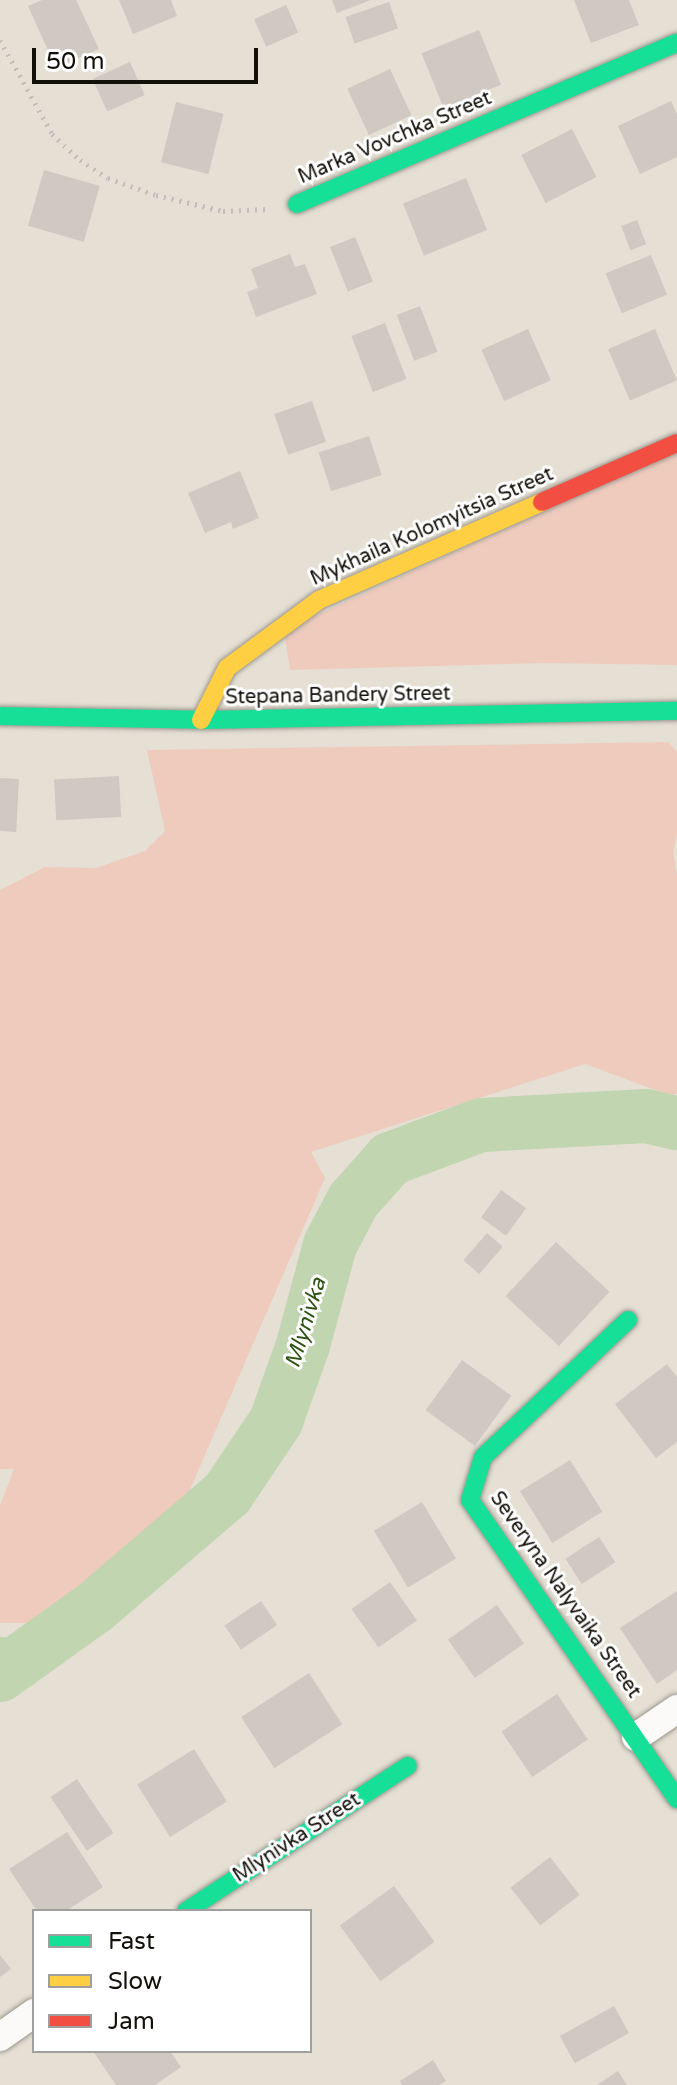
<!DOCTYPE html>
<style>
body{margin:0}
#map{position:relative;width:677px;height:2085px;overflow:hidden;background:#e5dfd4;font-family:"Varela Round",sans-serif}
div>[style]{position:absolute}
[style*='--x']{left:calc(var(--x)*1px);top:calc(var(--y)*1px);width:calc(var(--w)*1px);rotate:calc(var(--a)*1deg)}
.green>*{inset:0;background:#efcbbe}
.stream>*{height:9px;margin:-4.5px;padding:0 4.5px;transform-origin:4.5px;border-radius:4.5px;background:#c1d5b0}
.river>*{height:54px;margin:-27px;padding:0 27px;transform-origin:27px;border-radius:27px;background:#c1d5b0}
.building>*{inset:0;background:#cfc9c2;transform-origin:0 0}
.path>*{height:5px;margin-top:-2.5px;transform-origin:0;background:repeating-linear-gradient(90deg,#c1bfbb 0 2px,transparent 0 8px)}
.roads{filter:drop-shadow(0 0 2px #9c988f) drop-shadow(0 0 2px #9c988f)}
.street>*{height:28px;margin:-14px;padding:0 14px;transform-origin:14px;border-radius:14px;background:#fbfaf9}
.fast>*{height:18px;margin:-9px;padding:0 9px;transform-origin:9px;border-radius:9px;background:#16e098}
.slow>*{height:18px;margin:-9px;padding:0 9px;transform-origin:9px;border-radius:9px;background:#ffcf43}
.jam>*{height:18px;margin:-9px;padding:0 9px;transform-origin:9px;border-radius:9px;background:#f24e42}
span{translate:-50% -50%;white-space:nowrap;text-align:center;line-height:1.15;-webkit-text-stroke:6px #fff;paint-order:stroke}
.street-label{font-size:20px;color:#131009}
.water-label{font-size:22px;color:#2e5413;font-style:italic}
.legend{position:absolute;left:32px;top:1909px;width:280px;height:144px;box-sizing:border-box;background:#fff;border:2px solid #a19f9d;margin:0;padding:10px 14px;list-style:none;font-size:24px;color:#131009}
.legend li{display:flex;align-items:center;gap:16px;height:40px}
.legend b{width:40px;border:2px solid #a19f9d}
.scale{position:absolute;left:32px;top:48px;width:226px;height:36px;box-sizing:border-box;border:4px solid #131009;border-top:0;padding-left:10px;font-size:24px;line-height:28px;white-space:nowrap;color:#131009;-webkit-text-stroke:6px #fff;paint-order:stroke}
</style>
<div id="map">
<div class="green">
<i style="clip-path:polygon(677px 451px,677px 665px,542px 663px,290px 670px,284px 630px)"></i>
<i style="clip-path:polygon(668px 742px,677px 752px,677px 834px,673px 851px,677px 875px,677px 1094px,669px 1095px,585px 1064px,311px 1152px,325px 1178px,185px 1501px,41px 1623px,0 1623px,0 1506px,14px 1469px,0 1469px,0 890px,45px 867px,96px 868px,145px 851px,165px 831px,147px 750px)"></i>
</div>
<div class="stream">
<i style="--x:0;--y:1641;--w:45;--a:3.8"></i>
</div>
<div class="river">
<i style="--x:0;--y:1675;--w:117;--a:-35.6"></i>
<i style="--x:95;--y:1607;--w:174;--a:-40.6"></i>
<i style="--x:227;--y:1494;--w:88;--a:-56.1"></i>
<i style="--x:276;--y:1421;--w:81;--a:-70.4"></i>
<i style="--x:303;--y:1345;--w:104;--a:-74.9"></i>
<i style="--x:330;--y:1245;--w:50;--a:-62.4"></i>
<i style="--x:353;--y:1201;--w:56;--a:-48.6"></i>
<i style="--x:390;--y:1159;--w:97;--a:-20.5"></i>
<i style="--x:481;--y:1125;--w:165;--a:-3.1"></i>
<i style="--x:646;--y:1116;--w:32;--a:13"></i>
</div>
<div class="building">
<i style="clip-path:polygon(42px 0,76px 0,99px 49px,56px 68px,28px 6px)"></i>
<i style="clip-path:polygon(119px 0,171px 0,177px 16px,133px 34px)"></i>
<i style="clip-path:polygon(332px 0,371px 0,337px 13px)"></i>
<i style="clip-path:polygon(574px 0,629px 0,639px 25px,591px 43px)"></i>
<i style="left:389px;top:2px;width:28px;height:46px;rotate:71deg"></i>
<i style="left:286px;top:5px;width:30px;height:35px;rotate:66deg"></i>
<i style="left:479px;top:30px;width:59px;height:62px;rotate:68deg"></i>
<i style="left:130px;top:62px;width:36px;height:41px;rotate:66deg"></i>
<i style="left:390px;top:69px;width:51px;height:47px;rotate:65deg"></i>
<i style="clip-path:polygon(671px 101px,677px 114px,677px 157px,640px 174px,618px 126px)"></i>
<i style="left:176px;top:102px;width:49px;height:62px;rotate:14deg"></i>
<i style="left:572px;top:129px;width:54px;height:57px;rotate:63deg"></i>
<i style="left:44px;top:170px;width:58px;height:58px;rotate:16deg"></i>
<i style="left:466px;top:178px;width:56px;height:68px;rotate:68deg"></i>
<i style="left:637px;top:220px;width:26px;height:17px;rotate:69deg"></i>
<i style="left:355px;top:237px;width:48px;height:27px;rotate:68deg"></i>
<i style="clip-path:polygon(290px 254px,295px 267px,305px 264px,317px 294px,256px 317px,247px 292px,258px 288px,251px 269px)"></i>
<i style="left:651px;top:255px;width:43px;height:49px;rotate:68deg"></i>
<i style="left:420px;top:306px;width:49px;height:25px;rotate:69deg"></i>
<i style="left:385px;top:323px;width:60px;height:36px;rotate:69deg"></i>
<i style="left:528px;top:329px;width:56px;height:51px;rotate:66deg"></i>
<i style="left:655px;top:329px;width:56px;height:51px;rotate:67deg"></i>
<i style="left:312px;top:401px;width:43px;height:40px;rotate:71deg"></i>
<i style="left:369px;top:436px;width:41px;height:53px;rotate:72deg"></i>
<i style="clip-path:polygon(240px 471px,259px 518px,233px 529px,231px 522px,205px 533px,188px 493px)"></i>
<i style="left:119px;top:776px;width:41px;height:65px;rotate:87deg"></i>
<i style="left:0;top:778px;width:19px;height:53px;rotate:3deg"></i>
<i style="left:501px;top:1190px;width:31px;height:34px;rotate:36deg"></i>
<i style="left:487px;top:1233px;width:21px;height:36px;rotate:41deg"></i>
<i style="left:556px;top:1242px;width:73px;height:74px;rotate:43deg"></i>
<i style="left:462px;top:1360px;width:61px;height:62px;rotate:36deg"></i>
<i style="clip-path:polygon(667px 1364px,677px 1377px,677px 1442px,656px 1458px,615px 1404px)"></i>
<i style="left:570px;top:1460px;width:61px;height:59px;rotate:58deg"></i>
<i style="left:422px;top:1502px;width:66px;height:56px;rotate:59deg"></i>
<i style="left:599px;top:1537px;width:30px;height:40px;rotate:57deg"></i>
<i style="left:390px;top:1582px;width:47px;height:47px;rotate:55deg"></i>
<i style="clip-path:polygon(677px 1591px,677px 1670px,657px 1684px,620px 1628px)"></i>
<i style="left:261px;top:1601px;width:29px;height:44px;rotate:56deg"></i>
<i style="left:497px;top:1605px;width:47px;height:60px;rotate:55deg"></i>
<i style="left:309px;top:1673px;width:61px;height:81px;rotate:57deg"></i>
<i style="left:557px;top:1694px;width:55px;height:67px;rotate:56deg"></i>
<i style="left:194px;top:1749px;width:62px;height:67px;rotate:58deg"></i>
<i style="left:77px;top:1779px;width:65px;height:32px;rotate:56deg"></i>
<i style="clip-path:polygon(67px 1832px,103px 1887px,66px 1911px,37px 1911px,9px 1869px)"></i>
<i style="left:550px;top:1857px;width:48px;height:50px;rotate:52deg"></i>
<i style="left:394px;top:1886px;width:69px;height:67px;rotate:54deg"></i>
<i style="clip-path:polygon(0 1955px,11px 1969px,0 1977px)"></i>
<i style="left:614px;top:2006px;width:31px;height:62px;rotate:61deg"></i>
<i style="clip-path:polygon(93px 2051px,170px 2051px,181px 2067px,155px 2085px,116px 2085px)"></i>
<i style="clip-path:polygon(433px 2060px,446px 2081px,439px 2085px,402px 2085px,400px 2081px)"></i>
<i style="clip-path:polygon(618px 2071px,627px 2085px,597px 2085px)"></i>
</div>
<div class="path">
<i style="--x:0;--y:40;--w:107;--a:61"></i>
<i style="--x:52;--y:134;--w:38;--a:43"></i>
<i style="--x:80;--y:160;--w:33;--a:33"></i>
<i style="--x:108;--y:178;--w:51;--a:19.5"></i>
<i style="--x:156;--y:195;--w:69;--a:13.4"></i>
<i style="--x:223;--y:211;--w:44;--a:-2.6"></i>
</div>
<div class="roads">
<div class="street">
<i style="--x:636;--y:1737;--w:50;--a:-34.3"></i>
<i style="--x:0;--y:2037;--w:42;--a:-35.2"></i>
</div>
<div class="fast">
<i style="--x:297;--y:204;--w:413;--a:-23"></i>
<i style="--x:0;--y:716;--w:201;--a:1.1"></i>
<i style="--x:201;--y:720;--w:476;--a:-1.1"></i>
<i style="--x:628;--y:1320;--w:199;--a:136.6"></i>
<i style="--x:483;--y:1457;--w:45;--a:106.8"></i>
<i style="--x:470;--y:1500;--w:364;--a:55.3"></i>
<i style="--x:186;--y:1911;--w:265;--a:-33.2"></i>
</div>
<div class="slow">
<i style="--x:201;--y:720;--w:58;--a:-63.4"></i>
<i style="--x:227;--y:668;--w:114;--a:-36.5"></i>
<i style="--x:319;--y:600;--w:244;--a:-23.7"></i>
</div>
<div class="jam">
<i style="--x:542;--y:502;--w:147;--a:-23.6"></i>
</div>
</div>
<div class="street-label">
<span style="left:395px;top:138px;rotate:-23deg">Marka Vovchka Street</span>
<span style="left:432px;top:527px;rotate:-24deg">Mykhaila Kolomyitsia Street</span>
<span style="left:338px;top:696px;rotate:-1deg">Stepana Bandery Street</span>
<span style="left:565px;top:1595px;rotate:55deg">Severyna Nalyvaika Street</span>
<span style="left:297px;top:1838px;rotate:-33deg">Mlynivka Street</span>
</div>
<div class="water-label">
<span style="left:306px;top:1323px;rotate:-73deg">Mlynivka</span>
</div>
<ul class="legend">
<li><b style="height:10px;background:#16e098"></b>Fast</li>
<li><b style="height:10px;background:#ffcf43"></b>Slow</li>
<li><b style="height:10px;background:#f24e42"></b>Jam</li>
</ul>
<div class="scale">50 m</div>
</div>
